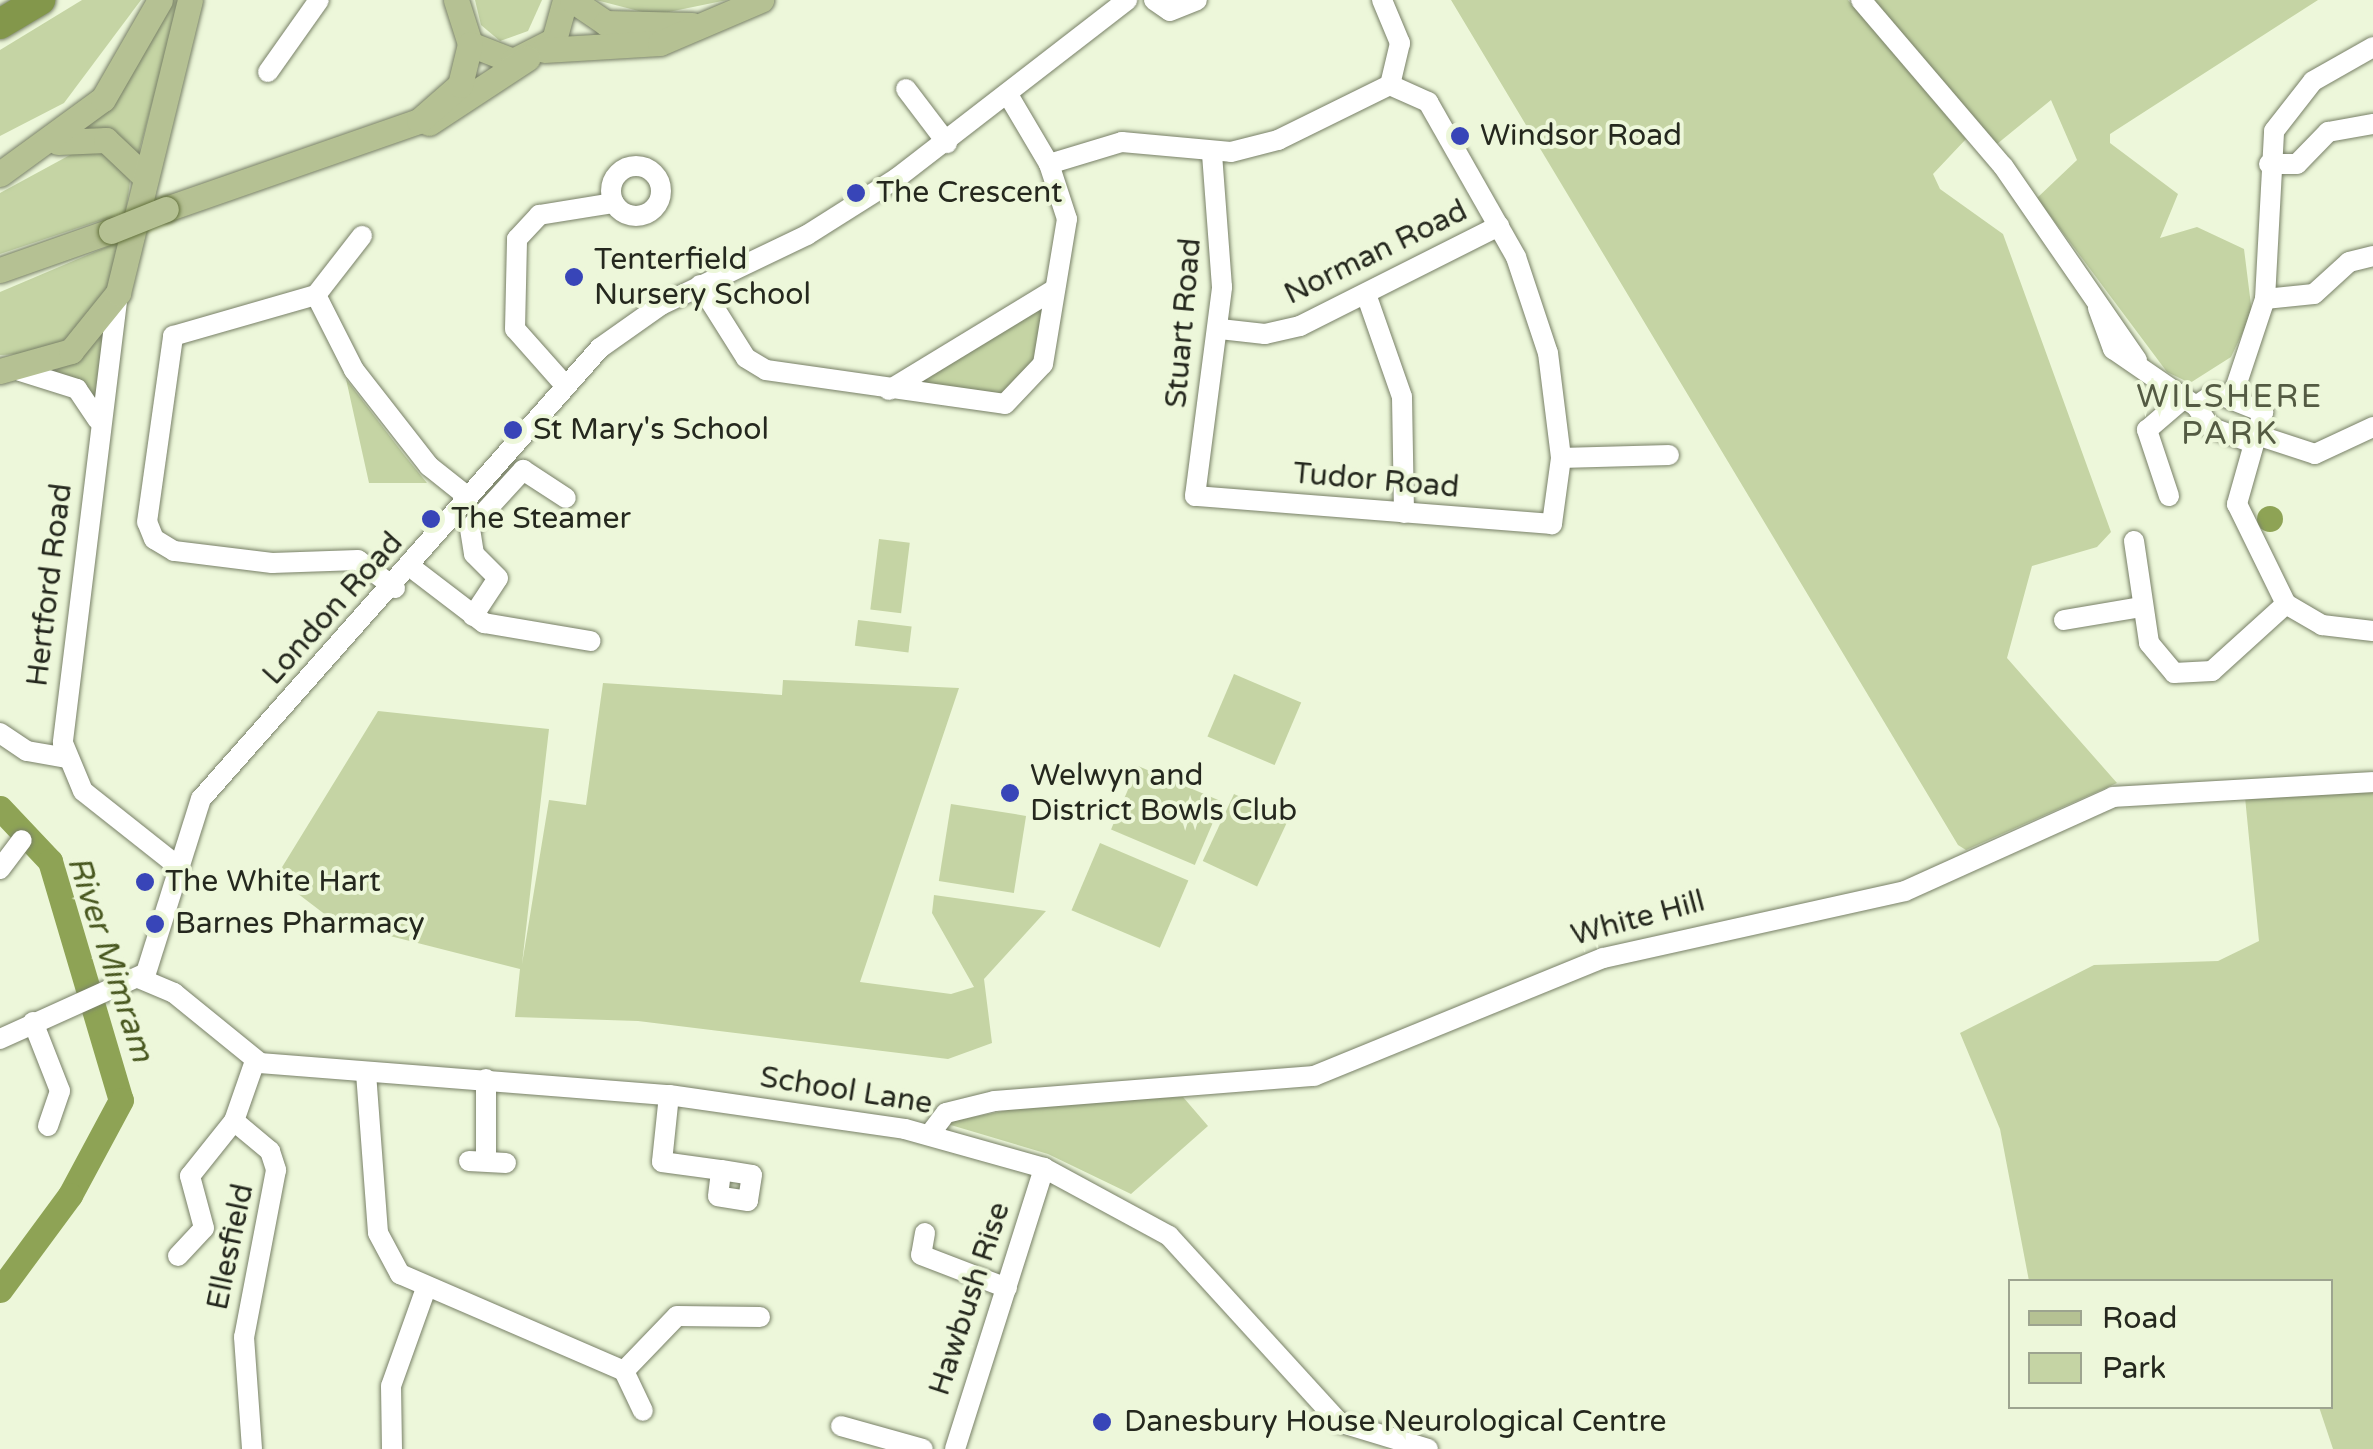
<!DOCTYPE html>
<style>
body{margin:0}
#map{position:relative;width:2373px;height:1449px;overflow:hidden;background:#edf7da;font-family:"Varela Round",sans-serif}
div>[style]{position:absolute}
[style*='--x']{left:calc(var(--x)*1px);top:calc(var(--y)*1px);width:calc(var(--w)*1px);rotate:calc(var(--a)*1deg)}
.green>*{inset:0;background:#c5d4a4;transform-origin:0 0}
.water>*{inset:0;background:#8ea355}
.round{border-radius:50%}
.river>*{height:25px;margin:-12.5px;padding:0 12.5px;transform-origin:12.5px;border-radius:12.5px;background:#8ea355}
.roads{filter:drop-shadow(0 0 2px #788067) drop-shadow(0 0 2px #788067)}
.minor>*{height:20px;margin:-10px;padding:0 10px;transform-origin:10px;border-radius:10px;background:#fff}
.minor>.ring{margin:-10px;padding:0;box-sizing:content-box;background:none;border:20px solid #fff;border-radius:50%}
.major>*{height:25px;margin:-12.5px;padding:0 12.5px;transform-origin:12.5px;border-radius:12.5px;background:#b5c193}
.highway>*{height:30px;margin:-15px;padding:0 15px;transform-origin:15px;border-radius:15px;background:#83974b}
.bridges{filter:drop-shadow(0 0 2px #62703b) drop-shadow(0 0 2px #62703b)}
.major-bridge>*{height:25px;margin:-12.5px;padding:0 12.5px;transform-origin:12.5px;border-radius:12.5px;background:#b5c193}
.dots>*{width:28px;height:28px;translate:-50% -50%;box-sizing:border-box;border:5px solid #edf7da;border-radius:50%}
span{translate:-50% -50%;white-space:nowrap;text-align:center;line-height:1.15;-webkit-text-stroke:8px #edf7da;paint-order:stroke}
.poi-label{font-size:30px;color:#25281e}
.left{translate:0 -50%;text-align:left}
.street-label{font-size:30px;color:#25281e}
.neighbourhood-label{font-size:32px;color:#545b43;letter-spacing:2.5px}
.water-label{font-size:32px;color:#495820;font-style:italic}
.legend{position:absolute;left:2008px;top:1279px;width:325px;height:130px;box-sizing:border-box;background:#edf7da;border:2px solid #9da48f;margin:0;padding:12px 18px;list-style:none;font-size:30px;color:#25281e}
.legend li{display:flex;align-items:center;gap:20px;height:50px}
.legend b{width:50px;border:2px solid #9da48f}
</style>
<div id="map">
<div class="green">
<i style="clip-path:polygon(82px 0,141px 0,64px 103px,0 136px,0 50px)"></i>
<i style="clip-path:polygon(168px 0,180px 0,137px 159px,82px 131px,138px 65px)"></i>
<i style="clip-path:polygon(475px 0,542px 0,528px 31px,500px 41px,481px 25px)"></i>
<i style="clip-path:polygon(596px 0,727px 0,654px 15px)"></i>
<i style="clip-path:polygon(1451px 0,1848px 0,1869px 24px,1966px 139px,1933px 174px,1940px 189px,2003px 234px,2111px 532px,2097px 547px,2032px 566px,2007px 658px,2117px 783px,1966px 850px,1958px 845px)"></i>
<i style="clip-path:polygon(1874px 0,2318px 0,2110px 134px,2110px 143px,2178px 194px,2160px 238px,2197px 227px,2244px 249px,2252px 313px,2231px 357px,2190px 383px,2167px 372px,2037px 198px,2077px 160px,2051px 100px,1997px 144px)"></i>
<i style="clip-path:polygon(92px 143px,131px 174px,126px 212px,0 254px,0 193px)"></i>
<i style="clip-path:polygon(118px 242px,111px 283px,67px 338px,43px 353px,0 355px,0 292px)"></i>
<i style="clip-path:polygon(1044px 298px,1038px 362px,1002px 397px,904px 383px)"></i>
<i style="clip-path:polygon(109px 325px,99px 402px,54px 372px)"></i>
<i style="clip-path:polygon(346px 379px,405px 456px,427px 483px,369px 483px)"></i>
<i style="left:879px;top:539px;width:31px;height:71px;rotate:7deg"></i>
<i style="left:858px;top:620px;width:54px;height:26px;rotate:7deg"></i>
<i style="left:1234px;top:674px;width:73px;height:68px;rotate:23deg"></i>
<i style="clip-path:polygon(783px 680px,959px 688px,860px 982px,951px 994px,974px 987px,932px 913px,934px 895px,1046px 911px,984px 979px,992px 1043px,948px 1059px,638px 1021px,515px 1017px,520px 969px,335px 922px,276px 877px,378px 711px,549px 729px,522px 964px,549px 800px,586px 805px,603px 683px,782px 695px)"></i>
<i style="left:1138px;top:766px;width:91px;height:69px;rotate:23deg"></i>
<i style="clip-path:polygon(2373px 790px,2373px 1449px,2333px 1449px,2319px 1407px,2330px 1406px,2330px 1282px,2029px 1281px,2000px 1129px,1960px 1033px,2094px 965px,2218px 961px,2259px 941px,2245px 797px)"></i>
<i style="left:1234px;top:794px;width:60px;height:74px;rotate:25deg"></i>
<i style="left:951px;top:804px;width:76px;height:78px;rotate:9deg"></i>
<i style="left:1100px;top:843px;width:96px;height:73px;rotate:23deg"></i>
<i style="clip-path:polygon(1183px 1097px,1208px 1126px,1131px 1194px,1048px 1154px,944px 1123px,1052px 1101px)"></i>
</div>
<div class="water">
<i class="round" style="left:2257px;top:506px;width:26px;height:26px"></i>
</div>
<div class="river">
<i style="--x:0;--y:808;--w:73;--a:46.7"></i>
<i style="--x:50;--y:861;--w:249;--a:73.5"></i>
<i style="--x:121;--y:1100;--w:108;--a:118.2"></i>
<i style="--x:70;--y:1195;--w:118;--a:126.4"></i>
</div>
<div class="roads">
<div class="minor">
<i style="--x:1154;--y:0;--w:19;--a:35"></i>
<i style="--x:1170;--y:11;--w:29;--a:-22"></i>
<i style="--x:1382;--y:0;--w:47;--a:67.3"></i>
<i style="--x:1400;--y:43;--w:43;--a:103.4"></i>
<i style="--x:1861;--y:0;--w:218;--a:49.5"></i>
<i style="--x:2003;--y:166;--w:236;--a:55.4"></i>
<i style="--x:268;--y:72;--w:88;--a:-54.7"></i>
<i style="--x:906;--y:89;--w:68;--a:52.8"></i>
<i style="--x:1049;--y:164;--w:76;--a:-16.8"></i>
<i style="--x:1122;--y:142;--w:109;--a:5.2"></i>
<i style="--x:1231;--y:152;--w:49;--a:-14.3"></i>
<i style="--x:1278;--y:140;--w:125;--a:-26.2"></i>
<i style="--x:1390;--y:85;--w:42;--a:24.1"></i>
<i style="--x:1428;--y:102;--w:178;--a:60.4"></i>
<i style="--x:1516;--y:257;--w:101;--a:71.6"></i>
<i style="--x:1548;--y:353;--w:106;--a:82.9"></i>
<i style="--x:1561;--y:458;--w:67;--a:97.8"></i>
<i style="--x:1552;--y:524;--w:358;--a:-175.5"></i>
<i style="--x:1195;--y:496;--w:211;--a:-82.6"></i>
<i style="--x:1222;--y:287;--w:132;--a:-94.3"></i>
<i style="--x:2269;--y:164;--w:28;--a:0"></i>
<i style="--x:2297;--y:164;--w:45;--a:-45.9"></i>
<i style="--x:2328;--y:132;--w:46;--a:-10.1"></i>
<i class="ring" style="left:611px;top:166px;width:30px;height:30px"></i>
<i style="--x:700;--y:285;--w:86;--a:57.8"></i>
<i style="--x:746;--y:358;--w:23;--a:31"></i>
<i style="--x:766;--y:370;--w:241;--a:8.1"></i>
<i style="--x:1005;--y:404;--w:55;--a:-46.5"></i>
<i style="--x:1043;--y:364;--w:147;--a:-80.6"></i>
<i style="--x:1067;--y:219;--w:58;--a:-108.1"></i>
<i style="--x:1049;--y:164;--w:82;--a:-120.6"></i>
<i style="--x:118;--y:293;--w:453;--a:97"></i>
<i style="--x:63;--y:743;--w:52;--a:67.4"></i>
<i style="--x:83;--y:791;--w:122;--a:38.4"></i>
<i style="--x:1366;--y:294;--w:109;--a:70.7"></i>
<i style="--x:1402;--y:397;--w:116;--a:89"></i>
<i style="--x:316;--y:295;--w:75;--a:-52.1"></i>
<i style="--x:2265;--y:299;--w:49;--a:-5.8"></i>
<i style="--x:2314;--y:294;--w:47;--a:-42.4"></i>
<i style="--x:2349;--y:262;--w:25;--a:-14"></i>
<i style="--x:2098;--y:308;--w:44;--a:69.9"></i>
<i style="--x:2113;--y:349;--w:101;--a:34.5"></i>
<i style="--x:2196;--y:406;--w:25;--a:56"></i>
<i style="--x:2210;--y:427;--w:46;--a:20.4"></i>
<i style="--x:1220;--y:329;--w:45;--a:6.3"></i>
<i style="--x:1265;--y:334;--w:36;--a:-13"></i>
<i style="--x:1300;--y:326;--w:223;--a:-26.7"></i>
<i style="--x:20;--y:371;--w:60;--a:17.5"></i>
<i style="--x:77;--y:389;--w:37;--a:56"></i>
<i style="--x:563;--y:383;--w:72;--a:-131.6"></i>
<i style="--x:515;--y:329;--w:90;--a:-88.7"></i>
<i style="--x:517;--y:239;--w:33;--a:-47"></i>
<i style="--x:539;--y:215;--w:76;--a:-9.1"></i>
<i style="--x:889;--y:390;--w:194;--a:-31.3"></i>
<i style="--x:2232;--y:398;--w:104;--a:-71.6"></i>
<i style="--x:2265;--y:299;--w:168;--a:-86.9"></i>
<i style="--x:2274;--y:131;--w:63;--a:-52"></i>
<i style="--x:2313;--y:81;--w:69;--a:-29.5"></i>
<i style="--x:2196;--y:406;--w:23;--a:-34"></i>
<i style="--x:2215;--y:393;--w:52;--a:21.6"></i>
<i style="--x:2263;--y:412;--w:96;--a:105.8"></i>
<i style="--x:2237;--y:504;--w:111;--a:63.9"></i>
<i style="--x:2286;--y:604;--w:42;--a:30.3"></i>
<i style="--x:2322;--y:625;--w:51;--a:6.7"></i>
<i style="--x:2257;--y:435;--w:61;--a:18.1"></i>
<i style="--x:2315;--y:454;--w:64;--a:-25"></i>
<i style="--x:1561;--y:458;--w:108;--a:-1.6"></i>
<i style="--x:2169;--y:496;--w:70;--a:-108.4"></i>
<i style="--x:2147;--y:430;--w:48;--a:-40.7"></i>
<i style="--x:2134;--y:541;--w:103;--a:81.6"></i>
<i style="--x:2149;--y:643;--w:39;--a:50"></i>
<i style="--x:2174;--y:673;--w:38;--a:-3"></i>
<i style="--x:2212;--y:671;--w:100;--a:-42.2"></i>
<i style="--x:412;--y:568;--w:91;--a:37.4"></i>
<i style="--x:484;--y:623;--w:108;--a:9.6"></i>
<i style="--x:395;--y:588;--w:46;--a:-142.9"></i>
<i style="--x:358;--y:560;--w:86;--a:178"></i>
<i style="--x:272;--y:563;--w:99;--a:-173"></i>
<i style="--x:174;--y:551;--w:23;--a:-149"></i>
<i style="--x:154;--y:539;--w:18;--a:-112"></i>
<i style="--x:147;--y:522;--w:188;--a:-82"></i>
<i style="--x:173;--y:336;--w:149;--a:-16"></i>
<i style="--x:316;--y:295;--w:84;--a:63.1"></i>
<i style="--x:354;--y:370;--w:122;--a:52"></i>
<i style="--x:429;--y:466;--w:50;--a:38.5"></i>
<i style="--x:473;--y:616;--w:45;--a:-56.7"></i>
<i style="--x:498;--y:578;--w:34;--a:-135"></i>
<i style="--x:474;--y:554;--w:26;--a:-99"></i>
<i style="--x:470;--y:528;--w:79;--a:-47.6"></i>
<i style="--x:523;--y:470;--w:51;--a:33.1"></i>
<i style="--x:2064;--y:620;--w:79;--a:-9.5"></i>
<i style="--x:0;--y:733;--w:32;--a:34"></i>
<i style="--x:27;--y:751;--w:40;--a:10"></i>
<i style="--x:0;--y:869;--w:36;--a:-53"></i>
<i style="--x:141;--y:979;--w:36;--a:23"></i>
<i style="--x:174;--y:993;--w:111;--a:39.1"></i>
<i style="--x:260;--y:1063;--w:410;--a:4.5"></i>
<i style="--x:669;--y:1095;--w:238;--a:8.2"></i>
<i style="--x:905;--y:1129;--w:144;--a:15.7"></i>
<i style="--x:1044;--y:1168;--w:142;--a:28.5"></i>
<i style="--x:1169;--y:1236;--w:252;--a:47.6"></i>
<i style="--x:1339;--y:1422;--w:93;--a:16.9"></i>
<i style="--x:33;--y:1022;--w:74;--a:68.6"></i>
<i style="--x:60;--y:1091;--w:37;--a:109"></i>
<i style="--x:0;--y:1039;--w:160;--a:-24.3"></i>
<i style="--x:146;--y:973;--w:182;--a:-72.5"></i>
<i style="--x:201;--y:799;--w:602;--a:-48.5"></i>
<i style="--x:600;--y:348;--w:75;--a:-35.2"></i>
<i style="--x:661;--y:305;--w:162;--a:-25.6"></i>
<i style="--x:807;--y:235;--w:107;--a:-32.3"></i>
<i style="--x:897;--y:178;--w:291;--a:-37.7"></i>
<i style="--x:366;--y:1073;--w:160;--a:85.7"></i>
<i style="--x:378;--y:1233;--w:47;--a:61.8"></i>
<i style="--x:400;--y:1274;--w:244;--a:23.4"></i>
<i style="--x:669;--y:1095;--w:67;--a:96"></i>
<i style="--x:662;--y:1162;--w:60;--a:7.7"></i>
<i style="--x:721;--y:1170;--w:31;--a:9"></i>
<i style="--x:752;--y:1175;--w:26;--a:99"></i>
<i style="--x:748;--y:1201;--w:30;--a:-171"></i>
<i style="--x:718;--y:1196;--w:26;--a:-83"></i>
<i style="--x:234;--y:1121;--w:47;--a:39.8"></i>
<i style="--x:270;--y:1151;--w:20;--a:72"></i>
<i style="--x:276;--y:1170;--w:170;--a:100.8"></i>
<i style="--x:244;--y:1337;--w:112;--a:85.9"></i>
<i style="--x:930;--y:1134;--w:26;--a:-53"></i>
<i style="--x:946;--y:1113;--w:50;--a:-13.8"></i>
<i style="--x:995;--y:1101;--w:320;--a:-4.5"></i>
<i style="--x:1314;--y:1076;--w:312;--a:-22.2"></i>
<i style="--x:1603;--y:958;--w:309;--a:-12.5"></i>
<i style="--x:1905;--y:891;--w:228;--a:-24.3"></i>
<i style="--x:2113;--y:797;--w:260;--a:-3.3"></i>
<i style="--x:469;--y:1161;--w:37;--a:3"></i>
<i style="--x:486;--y:1161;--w:82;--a:-90"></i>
<i style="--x:925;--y:1233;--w:22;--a:100"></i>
<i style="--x:921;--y:1255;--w:92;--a:21"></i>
<i style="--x:178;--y:1256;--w:38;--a:-47"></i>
<i style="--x:204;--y:1228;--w:54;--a:-105.1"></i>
<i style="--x:190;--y:1176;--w:70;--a:-51.3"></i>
<i style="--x:234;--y:1121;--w:64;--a:-70.7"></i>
<i style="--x:624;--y:1371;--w:76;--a:-46.1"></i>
<i style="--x:677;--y:1316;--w:83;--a:0.7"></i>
<i style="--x:624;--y:1371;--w:44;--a:64.6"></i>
<i style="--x:841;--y:1426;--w:85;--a:15.7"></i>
<i style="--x:392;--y:1449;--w:63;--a:-90.9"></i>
<i style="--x:391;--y:1386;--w:101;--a:-70.3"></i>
<i style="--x:955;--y:1449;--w:295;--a:-72.4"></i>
</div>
<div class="major">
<i style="--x:456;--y:0;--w:46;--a:72.3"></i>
<i style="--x:470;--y:44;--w:46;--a:21.6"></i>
<i style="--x:513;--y:61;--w:46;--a:-27.1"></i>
<i style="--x:554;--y:40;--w:41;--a:-74.6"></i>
<i style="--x:572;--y:0;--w:41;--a:34.1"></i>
<i style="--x:606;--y:23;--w:86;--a:1.3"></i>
<i style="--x:544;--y:50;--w:116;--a:-3.5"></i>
<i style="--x:660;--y:43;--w:110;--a:-23.1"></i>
<i style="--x:429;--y:123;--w:118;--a:-33.3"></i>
<i style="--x:58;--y:142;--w:48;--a:-2.4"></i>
<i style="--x:106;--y:140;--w:50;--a:43.4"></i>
<i style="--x:0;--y:174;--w:127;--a:-36.1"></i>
<i style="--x:103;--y:99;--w:114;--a:-60.1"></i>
<i style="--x:166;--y:209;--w:268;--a:-19.2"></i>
<i style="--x:419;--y:121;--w:55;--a:-41.3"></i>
<i style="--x:460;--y:85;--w:42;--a:-76.3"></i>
<i style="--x:0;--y:270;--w:118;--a:-19.4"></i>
<i style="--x:0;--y:371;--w:74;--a:-15.7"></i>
<i style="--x:71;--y:351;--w:75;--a:-51"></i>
<i style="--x:118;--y:293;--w:302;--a:-76.2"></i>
</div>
<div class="highway">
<i style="--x:0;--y:24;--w:47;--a:-31"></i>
</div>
</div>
<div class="bridges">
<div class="major-bridge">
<i style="--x:111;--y:231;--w:59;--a:-21.8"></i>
</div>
</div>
<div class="dots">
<i style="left:1460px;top:136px;background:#3845b8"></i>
<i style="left:856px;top:193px;background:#3845b8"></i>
<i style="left:574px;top:277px;background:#3845b8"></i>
<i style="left:513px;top:430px;background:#3845b8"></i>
<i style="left:431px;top:519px;background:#3845b8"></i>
<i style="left:1010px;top:793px;background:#3845b8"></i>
<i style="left:145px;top:882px;background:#3845b8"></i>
<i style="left:155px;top:924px;background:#3845b8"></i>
<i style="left:1102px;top:1422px;background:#3845b8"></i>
</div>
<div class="poi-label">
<span class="left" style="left:1480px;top:136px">Windsor Road</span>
<span class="left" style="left:876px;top:193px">The Crescent</span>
<span class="left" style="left:594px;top:277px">Tenterfield<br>Nursery School</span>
<span class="left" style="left:533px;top:430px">St Mary's School</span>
<span class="left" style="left:451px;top:519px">The Steamer</span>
<span class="left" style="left:1030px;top:793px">Welwyn and<br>District Bowls Club</span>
<span class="left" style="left:165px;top:882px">The White Hart</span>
<span class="left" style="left:175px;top:924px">Barnes Pharmacy</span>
<span class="left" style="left:1124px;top:1422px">Danesbury House Neurological Centre</span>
</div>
<div class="street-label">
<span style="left:1376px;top:253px;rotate:-26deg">Norman Road</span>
<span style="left:1184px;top:323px;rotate:-85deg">Stuart Road</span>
<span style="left:1376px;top:481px;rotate:5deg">Tudor Road</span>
<span style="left:50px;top:585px;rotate:-83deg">Hertford Road</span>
<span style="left:333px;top:609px;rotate:-48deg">London Road</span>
<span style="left:1638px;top:919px;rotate:-15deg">White Hill</span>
<span style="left:846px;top:1091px;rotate:9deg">School Lane</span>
<span style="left:231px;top:1247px;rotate:-78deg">Ellesfield</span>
<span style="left:970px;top:1299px;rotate:-72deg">Hawbush Rise</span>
</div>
<div class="neighbourhood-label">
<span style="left:2230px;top:416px">WILSHERE<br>PARK</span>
</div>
<div class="water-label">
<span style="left:110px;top:959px;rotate:72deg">River Mimram</span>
</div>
<ul class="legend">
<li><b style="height:12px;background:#b5c193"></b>Road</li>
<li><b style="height:28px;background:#c5d4a4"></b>Park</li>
</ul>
</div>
